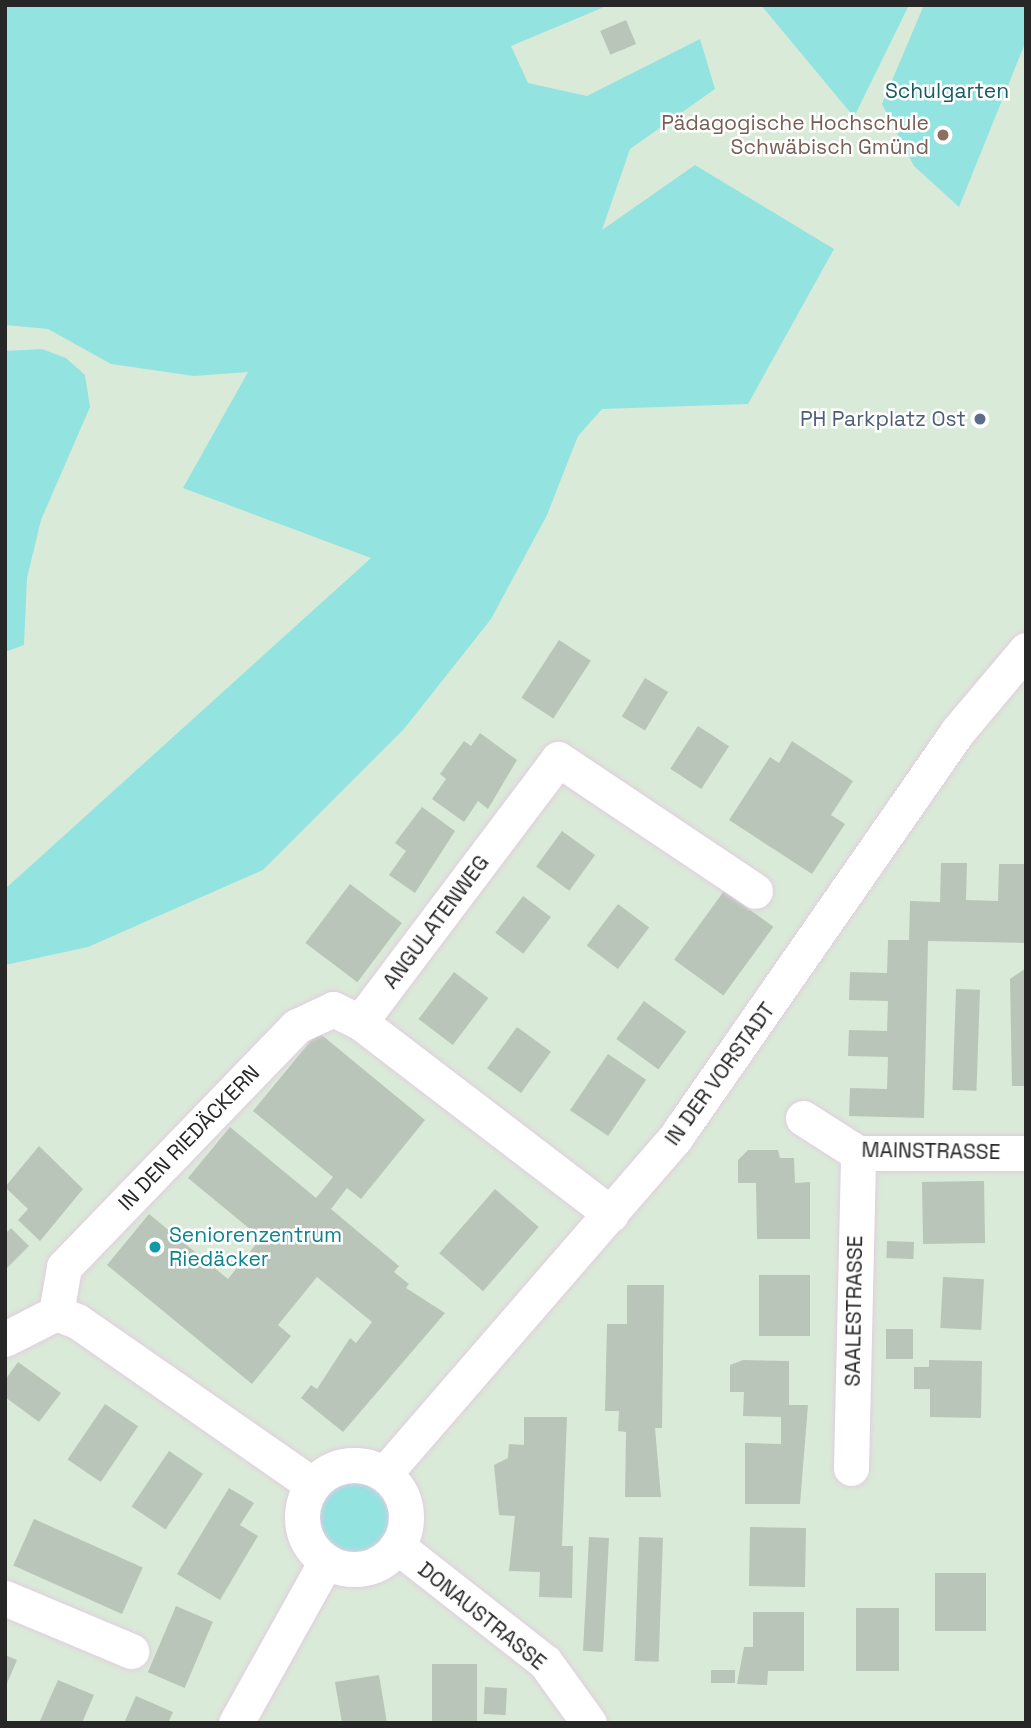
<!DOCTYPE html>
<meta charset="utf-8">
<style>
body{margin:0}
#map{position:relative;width:1031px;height:1728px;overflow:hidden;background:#daead8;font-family:"Space Grotesk",sans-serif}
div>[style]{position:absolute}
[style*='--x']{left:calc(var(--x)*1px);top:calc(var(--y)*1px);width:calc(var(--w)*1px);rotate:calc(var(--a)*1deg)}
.green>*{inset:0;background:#93e3e1}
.round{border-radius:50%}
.building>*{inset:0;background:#b9c5b8;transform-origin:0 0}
.roads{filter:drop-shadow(0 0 2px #e1cddf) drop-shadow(0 0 2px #e1cddf)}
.minor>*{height:35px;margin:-17.5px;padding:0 17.5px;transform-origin:17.5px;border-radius:17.5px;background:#fff}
.minor>.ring{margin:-17.5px;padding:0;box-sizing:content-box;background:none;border:35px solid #fff;border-radius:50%}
.dots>*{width:19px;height:19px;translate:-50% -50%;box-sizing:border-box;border:4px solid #fff;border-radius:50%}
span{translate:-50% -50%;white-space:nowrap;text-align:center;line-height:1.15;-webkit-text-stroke:5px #fff;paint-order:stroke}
.park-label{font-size:21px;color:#185b64}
.education-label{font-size:21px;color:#785e54}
.right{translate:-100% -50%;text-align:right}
.service-label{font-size:21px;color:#4e5e75}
.street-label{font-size:21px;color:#272727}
.culture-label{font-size:21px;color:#0d838f}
.left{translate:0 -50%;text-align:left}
.frame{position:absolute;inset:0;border:7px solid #272727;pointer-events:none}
</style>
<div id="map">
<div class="green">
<i style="clip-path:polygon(5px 5px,609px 5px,511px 46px,528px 83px,587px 96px,700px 39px,715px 89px,630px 149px,602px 230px,695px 165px,834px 249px,748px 404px,602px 409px,578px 436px,547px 515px,491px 619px,404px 729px,263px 870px,88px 947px,5px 965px,5px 889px,371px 558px,183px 488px,248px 372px,194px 376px,111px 364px,48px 329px,5px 325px)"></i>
<i style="clip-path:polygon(761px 5px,909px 5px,854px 117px)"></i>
<i style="clip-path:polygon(924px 5px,1026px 5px,1026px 41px,959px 207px,914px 166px,882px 104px)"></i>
<i style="clip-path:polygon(42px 349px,66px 358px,85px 375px,90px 407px,41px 520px,27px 578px,24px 645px,5px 652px,5px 351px)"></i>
<i class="round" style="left:317px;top:1481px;width:76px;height:76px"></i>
</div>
<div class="building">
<i style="left:626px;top:20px;width:26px;height:28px;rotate:67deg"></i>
<i style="left:559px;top:640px;width:38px;height:69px;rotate:33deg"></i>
<i style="left:645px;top:678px;width:27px;height:45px;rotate:31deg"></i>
<i style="left:698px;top:726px;width:37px;height:51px;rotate:33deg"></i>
<i style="clip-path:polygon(480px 733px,517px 760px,488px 809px,478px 801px,464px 822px,432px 799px,446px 779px,440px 774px,464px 741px,471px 746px)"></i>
<i style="clip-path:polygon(792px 741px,853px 781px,831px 815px,845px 824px,812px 874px,729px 820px,770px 757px,779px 763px)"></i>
<i style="clip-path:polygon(422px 807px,455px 831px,415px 893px,389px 875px,406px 851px,395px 843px)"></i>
<i style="left:562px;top:831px;width:41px;height:44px;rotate:36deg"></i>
<i style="clip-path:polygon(941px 863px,967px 863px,966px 900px,998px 901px,999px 864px,1024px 864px,1026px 943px,928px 941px,924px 1118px,849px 1116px,850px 1088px,887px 1089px,888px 1057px,848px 1056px,849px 1030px,887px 1031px,888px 1001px,849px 1000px,850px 972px,887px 973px,888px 940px,909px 940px,910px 901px,940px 902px)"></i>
<i style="left:350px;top:884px;width:65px;height:74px;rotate:37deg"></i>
<i style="left:724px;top:891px;width:61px;height:85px;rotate:36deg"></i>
<i style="left:523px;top:896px;width:35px;height:46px;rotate:37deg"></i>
<i style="left:618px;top:904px;width:39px;height:52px;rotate:37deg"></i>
<i style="clip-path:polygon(1026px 968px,1026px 1086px,1012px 1086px,1010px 979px)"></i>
<i style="left:454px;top:972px;width:43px;height:59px;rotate:37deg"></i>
<i style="left:956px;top:989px;width:24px;height:101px;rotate:2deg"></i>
<i style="left:644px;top:1001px;width:52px;height:47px;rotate:36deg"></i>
<i style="left:517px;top:1027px;width:42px;height:51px;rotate:36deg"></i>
<i style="clip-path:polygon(318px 1032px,425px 1120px,361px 1199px,347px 1188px,331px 1209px,399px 1266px,394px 1272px,409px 1284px,406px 1288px,445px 1313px,343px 1432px,301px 1398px,311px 1385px,317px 1389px,350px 1338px,356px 1343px,372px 1322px,317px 1277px,278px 1325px,291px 1336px,252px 1384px,107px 1265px,149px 1214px,228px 1279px,261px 1238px,188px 1178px,230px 1127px,316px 1198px,333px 1177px,253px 1111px)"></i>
<i style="left:608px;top:1054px;width:46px;height:68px;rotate:34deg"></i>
<i style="clip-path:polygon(39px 1146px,83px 1189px,40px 1241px,18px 1220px,28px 1209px,5px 1187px)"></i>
<i style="clip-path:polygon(748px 1150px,778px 1150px,780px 1158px,794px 1158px,795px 1183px,810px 1182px,810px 1239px,757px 1239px,756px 1183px,738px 1183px,738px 1160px)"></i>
<i style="left:984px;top:1181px;width:62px;height:62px;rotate:89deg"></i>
<i style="left:495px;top:1189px;width:58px;height:85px;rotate:41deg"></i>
<i style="clip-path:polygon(11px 1228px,29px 1246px,5px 1270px,5px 1234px)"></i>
<i style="left:887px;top:1241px;width:27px;height:17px;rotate:2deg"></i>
<i style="left:759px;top:1275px;width:51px;height:61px"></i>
<i style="left:943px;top:1277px;width:41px;height:51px;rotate:3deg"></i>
<i style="clip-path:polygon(627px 1285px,664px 1285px,662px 1428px,655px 1428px,661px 1497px,625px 1497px,626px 1432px,618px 1431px,619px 1411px,605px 1411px,607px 1324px,627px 1324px)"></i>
<i style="left:886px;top:1329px;width:27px;height:30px"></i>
<i style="clip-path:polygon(743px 1360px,789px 1361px,789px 1405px,808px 1405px,800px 1504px,745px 1504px,745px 1443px,781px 1444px,781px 1417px,743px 1416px,744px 1392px,730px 1392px,730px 1365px)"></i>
<i style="clip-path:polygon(929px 1360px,982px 1361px,981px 1418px,930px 1417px,930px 1389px,914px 1389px,914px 1367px,929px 1367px)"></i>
<i style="clip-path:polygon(18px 1362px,61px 1393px,39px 1422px,5px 1397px,5px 1380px)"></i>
<i style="left:105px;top:1404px;width:40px;height:67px;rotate:34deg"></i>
<i style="clip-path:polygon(524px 1417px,567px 1417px,562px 1546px,573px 1546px,572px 1598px,539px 1597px,540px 1572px,509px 1571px,515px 1516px,499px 1515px,494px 1465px,508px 1458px,509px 1444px,524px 1445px)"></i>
<i style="left:169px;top:1451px;width:41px;height:67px;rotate:34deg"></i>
<i style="clip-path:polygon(229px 1488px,254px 1503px,240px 1525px,258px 1536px,220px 1600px,177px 1574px)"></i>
<i style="left:34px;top:1519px;width:119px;height:51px;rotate:24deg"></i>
<i style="left:750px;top:1527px;width:56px;height:59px;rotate:1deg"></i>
<i style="left:589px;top:1537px;width:20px;height:114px;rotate:3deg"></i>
<i style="left:639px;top:1537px;width:24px;height:124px;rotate:2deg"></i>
<i style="left:935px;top:1573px;width:51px;height:58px"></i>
<i style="left:176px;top:1606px;width:40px;height:72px;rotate:23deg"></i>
<i style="left:856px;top:1608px;width:43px;height:63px"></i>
<i style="clip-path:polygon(753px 1612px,804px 1612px,804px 1671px,768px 1671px,767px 1685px,737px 1684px,744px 1647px,753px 1647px)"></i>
<i style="clip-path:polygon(5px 1655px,17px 1660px,5px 1688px)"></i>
<i style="left:432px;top:1664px;width:45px;height:59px"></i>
<i style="left:711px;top:1670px;width:24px;height:13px"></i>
<i style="clip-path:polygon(379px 1675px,387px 1723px,342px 1723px,335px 1682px)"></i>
<i style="clip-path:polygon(58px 1680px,94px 1695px,82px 1723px,39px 1723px)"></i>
<i style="left:485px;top:1687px;width:22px;height:27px;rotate:3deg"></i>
<i style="clip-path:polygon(136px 1696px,173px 1712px,168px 1723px,124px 1723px)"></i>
</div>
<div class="roads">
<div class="minor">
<i style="--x:803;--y:1118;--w:65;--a:32.5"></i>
<i style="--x:858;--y:1153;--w:168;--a:0"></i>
<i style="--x:611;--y:1214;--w:316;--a:-142.6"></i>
<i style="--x:360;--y:1022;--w:329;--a:-53"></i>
<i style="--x:558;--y:759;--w:237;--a:33.8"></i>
<i style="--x:56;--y:1313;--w:47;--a:-80.1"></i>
<i style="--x:64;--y:1267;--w:335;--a:-46"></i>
<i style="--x:297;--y:1026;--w:40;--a:-25"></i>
<i style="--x:333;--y:1009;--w:30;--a:26"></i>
<i style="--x:5;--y:1339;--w:57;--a:-27"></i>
<i style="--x:56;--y:1313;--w:22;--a:21"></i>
<i style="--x:77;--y:1321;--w:287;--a:34.8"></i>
<i class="ring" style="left:302px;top:1465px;width:69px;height:69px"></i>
<i style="--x:851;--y:1468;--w:315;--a:-88.7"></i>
<i style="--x:384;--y:1474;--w:444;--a:-49.1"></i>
<i style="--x:675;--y:1138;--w:494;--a:-55.2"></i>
<i style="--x:957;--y:732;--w:107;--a:-49.9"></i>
<i style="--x:397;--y:1546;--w:188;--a:38.1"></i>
<i style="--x:545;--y:1662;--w:75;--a:54.2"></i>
<i style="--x:5;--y:1598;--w:137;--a:22.8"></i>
<i style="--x:236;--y:1723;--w:185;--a:-60.9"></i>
</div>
</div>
<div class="dots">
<i style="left:943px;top:135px;background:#8d6e63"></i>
<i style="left:980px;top:419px;background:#5c6f8a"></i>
<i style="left:155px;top:1247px;background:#0f9aa8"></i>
</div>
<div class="park-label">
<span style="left:947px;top:91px">Schulgarten</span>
</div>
<div class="education-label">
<span class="right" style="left:929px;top:135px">Pädagogische Hochschule<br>Schwäbisch Gmünd</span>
</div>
<div class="service-label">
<span class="right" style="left:966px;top:419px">PH Parkplatz Ost</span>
</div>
<div class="street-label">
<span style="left:436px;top:922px;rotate:-53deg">ANGULATENWEG</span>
<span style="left:720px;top:1074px;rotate:-54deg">IN DER VORSTADT</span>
<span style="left:189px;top:1138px;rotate:-46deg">IN DEN RIEDÄCKERN</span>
<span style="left:931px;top:1151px;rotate:1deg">MAINSTRASSE</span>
<span style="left:854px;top:1311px;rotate:-89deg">SAALESTRASSE</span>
<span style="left:482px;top:1616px;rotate:39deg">DONAUSTRASSE</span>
</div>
<div class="culture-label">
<span class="left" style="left:169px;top:1247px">Seniorenzentrum<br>Riedäcker</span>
</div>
<div class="frame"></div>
</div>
